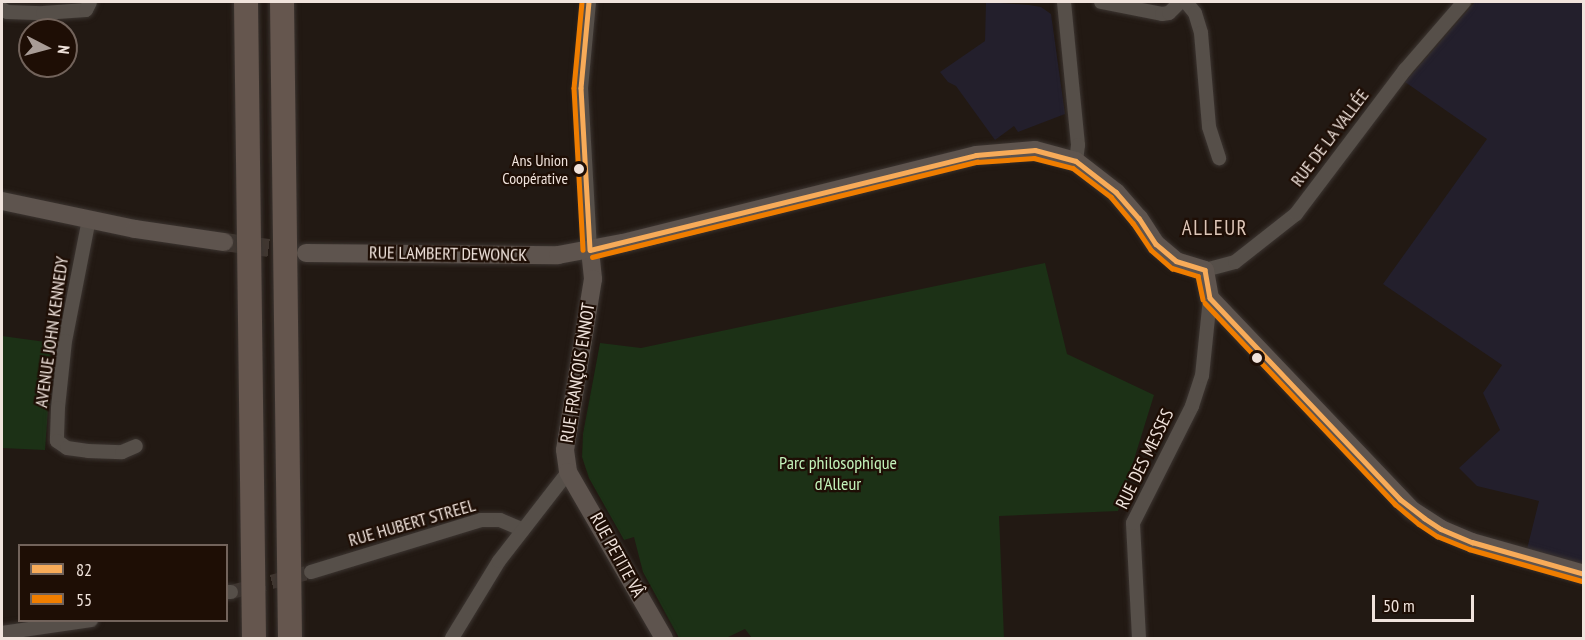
<!DOCTYPE html>
<meta charset="utf-8">
<style>
body{margin:0}
#map{position:relative;width:1585px;height:640px;overflow:hidden;background:#221913;font-family:"PT Sans Narrow",sans-serif}
div>[style]{position:absolute}
[style*='--x']{left:calc(var(--x)*1px);top:calc(var(--y)*1px);width:calc(var(--w)*1px);rotate:calc(var(--a)*1deg)}
.education>*{inset:0;background:#231f2c}
.green>*{inset:0;background:#1c3116}
.street-tunnel>*{height:14px;margin-top:-7px;transform-origin:0;background:repeating-linear-gradient(90deg,#413731 0 14px,transparent 0 21px)}
.secondary-tunnel>*{height:18px;margin-top:-9px;transform-origin:0;background:repeating-linear-gradient(90deg,#413731 0 18px,transparent 0 27px)}
.roads{filter:drop-shadow(0 0 2px #3c3531) drop-shadow(0 0 2px #3c3531)}
.street>*{height:14px;margin:-7px;padding:0 7px;transform-origin:7px;border-radius:7px;background:#564f49}
.secondary>*{height:18px;margin:-9px;padding:0 9px;transform-origin:9px;border-radius:9px;background:#5e544e}
.highway>*{height:24px;margin:-12px;padding:0 12px;transform-origin:12px;border-radius:12px;background:#65564e}
.bus-1>*{height:4.5px;margin:-2.25px;padding:0 2.25px;transform-origin:2.25px;border-radius:2.25px;background:#f7ab59}
.bus-2>*{height:4.5px;margin:-2.25px;padding:0 2.25px;transform-origin:2.25px;border-radius:2.25px;background:#ef7d00}
.dots>*{width:16px;height:16px;translate:-50% -50%;box-sizing:border-box;border:3px solid #1e0e05;border-radius:50%}
span{translate:-50% -50%;white-space:nowrap;text-align:center;line-height:1.15;-webkit-text-stroke:4.5px #1e0e05;paint-order:stroke}
.bus-label{font-size:16px;color:#f0e3dc}
.right{translate:-100% -50%;text-align:right}
.street-label{font-size:18px;color:#f0e3dc}
.park-label{font-size:18px;color:#c3f3ba}
.quarter-label{font-size:21px;color:#ddc6b8;letter-spacing:1.5px}
.frame{position:absolute;inset:0;border:3px solid #f0e3dc;pointer-events:none}
.legend{position:absolute;left:18px;top:544px;width:210px;height:78px;box-sizing:border-box;background:#1e0e05;border:2px solid #72635b;margin:0;padding:8px 10px;list-style:none;font-size:18px;color:#f0e3dc}
.legend li{display:flex;align-items:center;gap:12px;height:30px}
.legend b{width:30px;border:2px solid #72635b}
.north{position:absolute;left:18px;top:18px;width:60px;height:60px;box-sizing:border-box;background:#1e0e05;border:2px solid #72635b;border-radius:50%;rotate:96deg;font-size:16px;font-weight:700;line-height:24px;text-align:center;color:#f0e3dc}
.north::after{content:'';display:block;margin:auto;width:21px;height:27px;background:#a89c96;clip-path:polygon(50% 0,100% 100%,50% 72%,0 100%)}
.scale{position:absolute;left:1372px;top:595px;width:102px;height:27px;box-sizing:border-box;border:3px solid #f0e3dc;border-top:0;padding-left:8px;font-size:18px;line-height:21px;white-space:nowrap;color:#f0e3dc;-webkit-text-stroke:4px #1e0e05;paint-order:stroke}
</style>
<div id="map">
<div class="education">
<i style="clip-path:polygon(986px 2px,1029px 5px,1041px 7px,1051px 14px,1065px 114px,1018px 132px,1014px 126px,995px 140px,956px 86px,948px 82px,940px 72px,985px 41px)"></i>
<i style="clip-path:polygon(1475px 2px,1583px 2px,1583px 564px,1527px 549px,1539px 501px,1477px 486px,1459px 468px,1500px 430px,1483px 393px,1502px 365px,1383px 284px,1487px 139px,1405px 82px)"></i>
</div>
<div class="green">
<i style="clip-path:polygon(1045px 263px,1067px 354px,1154px 395px,1118px 511px,999px 516px,1004px 638px,752px 638px,745px 629px,726px 638px,679px 638px,643px 572px,634px 537px,624px 540px,589px 478px,582px 457px,583px 434px,600px 343px,641px 348px)"></i>
<i style="clip-path:polygon(2px 336px,53px 343px,45px 450px,2px 448px)"></i>
</div>
<div class="street-tunnel">
<i style="--x:231;--y:592;--w:82;--a:-14"></i>
</div>
<div class="secondary-tunnel">
<i style="--x:224;--y:242;--w:83;--a:7.6"></i>
</div>
<div class="roads">
<div class="street">
<i style="--x:589;--y:2;--w:86;--a:95.3"></i>
<i style="--x:581;--y:88;--w:162;--a:86.8"></i>
<i style="--x:1064;--y:2;--w:144;--a:84.4"></i>
<i style="--x:1078;--y:145;--w:16;--a:97"></i>
<i style="--x:1101;--y:2;--w:62;--a:11.1"></i>
<i style="--x:1162;--y:14;--w:7;--a:-8"></i>
<i style="--x:1169;--y:13;--w:16;--a:-45"></i>
<i style="--x:1186;--y:2;--w:14;--a:51"></i>
<i style="--x:1195;--y:13;--w:21;--a:73"></i>
<i style="--x:1201;--y:33;--w:94;--a:85.1"></i>
<i style="--x:1209;--y:127;--w:33;--a:72"></i>
<i style="--x:2;--y:9;--w:6;--a:31"></i>
<i style="--x:7;--y:12;--w:36;--a:2"></i>
<i style="--x:43;--y:13;--w:43;--a:-4"></i>
<i style="--x:86;--y:10;--w:9;--a:-63"></i>
<i style="--x:89;--y:219;--w:124;--a:101.1"></i>
<i style="--x:65;--y:341;--w:67;--a:96"></i>
<i style="--x:58;--y:408;--w:33;--a:92"></i>
<i style="--x:57;--y:441;--w:12;--a:35"></i>
<i style="--x:67;--y:448;--w:21;--a:8"></i>
<i style="--x:88;--y:451;--w:34;--a:2"></i>
<i style="--x:122;--y:452;--w:15;--a:-23"></i>
<i style="--x:1205;--y:270;--w:31;--a:-15"></i>
<i style="--x:1235;--y:262;--w:78;--a:-38.2"></i>
<i style="--x:1296;--y:214;--w:181;--a:-52.9"></i>
<i style="--x:1405;--y:70;--w:90;--a:-49.1"></i>
<i style="--x:311;--y:572;--w:178;--a:-17"></i>
<i style="--x:481;--y:520;--w:19;--a:0"></i>
<i style="--x:500;--y:520;--w:25;--a:23"></i>
<i style="--x:226;--y:592;--w:5;--a:0"></i>
<i style="--x:2;--y:633;--w:90;--a:-8.3"></i>
<i style="--x:452;--y:638;--w:90;--a:-58.6"></i>
<i style="--x:499;--y:561;--w:113;--a:-52.2"></i>
<i style="--x:1139;--y:638;--w:115;--a:-93"></i>
<i style="--x:1133;--y:523;--w:131;--a:-63.2"></i>
<i style="--x:1192;--y:406;--w:32;--a:-72"></i>
<i style="--x:1202;--y:376;--w:78;--a:-84.1"></i>
</div>
<div class="secondary">
<i style="--x:2;--y:201;--w:136;--a:11.9"></i>
<i style="--x:135;--y:229;--w:90;--a:8.3"></i>
<i style="--x:590;--y:250;--w:29;--a:84"></i>
<i style="--x:593;--y:279;--w:173;--a:99.3"></i>
<i style="--x:565;--y:450;--w:22;--a:82"></i>
<i style="--x:568;--y:472;--w:192;--a:60"></i>
<i style="--x:306;--y:253;--w:252;--a:0.5"></i>
<i style="--x:558;--y:255;--w:66;--a:-10.5"></i>
<i style="--x:623;--y:243;--w:364;--a:-14"></i>
<i style="--x:976;--y:155;--w:59;--a:-4.8"></i>
<i style="--x:1035;--y:150;--w:42;--a:15"></i>
<i style="--x:1076;--y:161;--w:51;--a:37.8"></i>
<i style="--x:1116;--y:192;--w:35;--a:49"></i>
<i style="--x:1139;--y:218;--w:31;--a:57"></i>
<i style="--x:1156;--y:244;--w:26;--a:40"></i>
<i style="--x:1176;--y:261;--w:30;--a:17"></i>
<i style="--x:1205;--y:270;--w:28;--a:80"></i>
<i style="--x:1210;--y:298;--w:293;--a:46.4"></i>
<i style="--x:1412;--y:510;--w:35;--a:33"></i>
<i style="--x:1441;--y:529;--w:34;--a:23"></i>
<i style="--x:1472;--y:542;--w:116;--a:15.9"></i>
</div>
<div class="highway">
<i style="--x:246;--y:2;--w:636;--a:89.28"></i>
<i style="--x:282;--y:2;--w:636;--a:89.28"></i>
</div>
</div>
<div class="bus-1">
<i style="--x:589;--y:2;--w:86;--a:95.3"></i>
<i style="--x:581;--y:88;--w:162;--a:86.8"></i>
<i style="--x:590;--y:250;--w:398;--a:-13.8"></i>
<i style="--x:976;--y:155;--w:59;--a:-4.8"></i>
<i style="--x:1035;--y:150;--w:42;--a:15"></i>
<i style="--x:1076;--y:161;--w:51;--a:37.8"></i>
<i style="--x:1116;--y:192;--w:35;--a:49"></i>
<i style="--x:1139;--y:218;--w:31;--a:57"></i>
<i style="--x:1156;--y:244;--w:26;--a:40"></i>
<i style="--x:1176;--y:261;--w:30;--a:17"></i>
<i style="--x:1205;--y:270;--w:28;--a:80"></i>
<i style="--x:1210;--y:298;--w:277;--a:46.6"></i>
<i style="--x:1400;--y:499;--w:31;--a:38"></i>
<i style="--x:1424;--y:518;--w:20;--a:33"></i>
<i style="--x:1441;--y:529;--w:34;--a:23"></i>
<i style="--x:1472;--y:542;--w:116;--a:15.9"></i>
</div>
<div class="bus-2">
<i style="--x:582;--y:2;--w:86;--a:95.3"></i>
<i style="--x:574;--y:88;--w:162;--a:86.8"></i>
<i style="--x:592;--y:257;--w:397;--a:-13.9"></i>
<i style="--x:977;--y:162;--w:57;--a:-4"></i>
<i style="--x:1034;--y:158;--w:40;--a:14.4"></i>
<i style="--x:1073;--y:168;--w:48;--a:37.3"></i>
<i style="--x:1111;--y:197;--w:34;--a:50"></i>
<i style="--x:1133;--y:223;--w:32;--a:56"></i>
<i style="--x:1151;--y:250;--w:28;--a:41"></i>
<i style="--x:1172;--y:268;--w:27;--a:17"></i>
<i style="--x:1198;--y:276;--w:24;--a:78"></i>
<i style="--x:1205;--y:303;--w:277;--a:46.6"></i>
<i style="--x:1395;--y:504;--w:31;--a:40"></i>
<i style="--x:1419;--y:524;--w:22;--a:34"></i>
<i style="--x:1437;--y:536;--w:35;--a:22"></i>
<i style="--x:1469;--y:549;--w:117;--a:15.8"></i>
</div>
<div class="dots">
<i style="left:579px;top:169px;background:#f0e3dc"></i>
<i style="left:1257px;top:358px;background:#f0e3dc"></i>
</div>
<div class="bus-label">
<span class="right" style="left:568px;top:169px">Ans Union<br>Coopérative</span>
</div>
<div class="street-label">
<span style="left:1330px;top:138px;rotate:-53deg">RUE DE LA VALLÉE</span>
<span style="left:448px;top:254px;rotate:1deg">RUE LAMBERT DEWONCK</span>
<span style="left:52px;top:332px;rotate:-82deg">AVENUE JOHN KENNEDY</span>
<span style="left:578px;top:373px;rotate:-81deg">RUE FRANÇOIS ENNOT</span>
<span style="left:1145px;top:459px;rotate:-64deg">RUE DES MESSES</span>
<span style="left:412px;top:523px;rotate:-16deg">RUE HUBERT STREEL</span>
<span style="left:617px;top:555px;rotate:61deg">RUE PETITE VÂ</span>
</div>
<div class="park-label">
<span style="left:838px;top:474px">Parc philosophique<br>d'Alleur</span>
</div>
<div class="quarter-label">
<span style="left:1215px;top:228px">ALLEUR</span>
</div>
<div class="frame"></div>
<ul class="legend">
<li><b style="height:8px;background:#f7ab59"></b>82</li>
<li><b style="height:8px;background:#ef7d00"></b>55</li>
</ul>
<div class="north">N</div>
<div class="scale">50 m</div>
</div>
